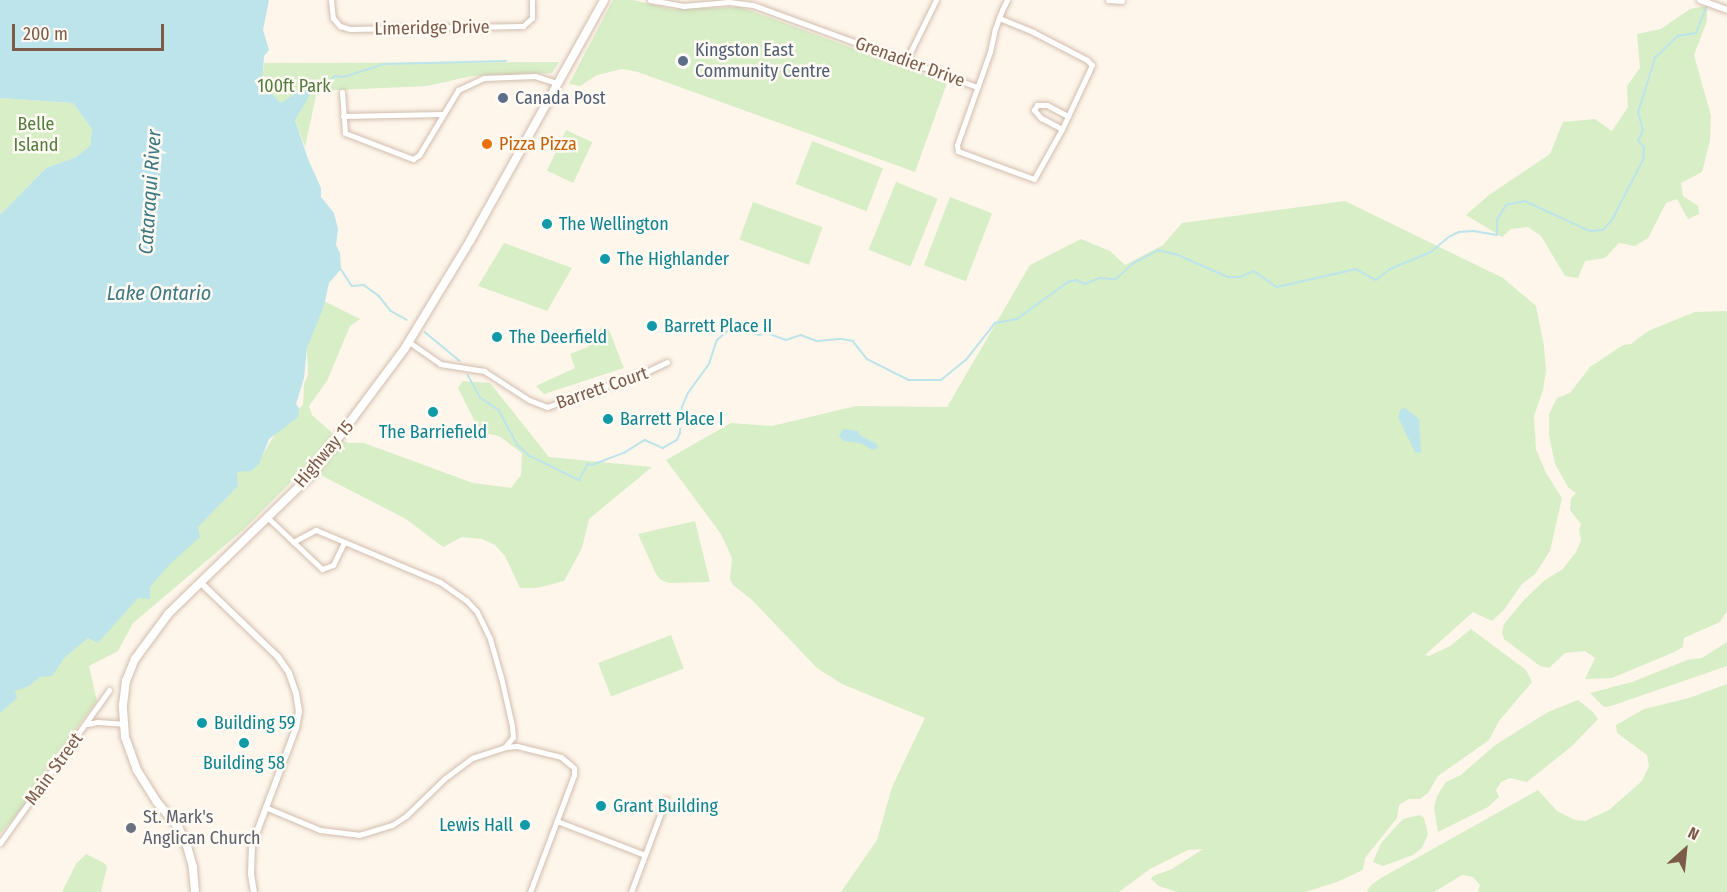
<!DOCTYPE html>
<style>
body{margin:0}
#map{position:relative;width:1727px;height:892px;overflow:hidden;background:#fef6eb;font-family:"Fira Sans Condensed",sans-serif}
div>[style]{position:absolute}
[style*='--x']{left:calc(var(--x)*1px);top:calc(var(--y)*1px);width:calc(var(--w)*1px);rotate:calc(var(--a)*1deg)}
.green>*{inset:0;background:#d7eec7;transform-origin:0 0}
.water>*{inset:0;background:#bce4ea}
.stream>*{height:1.5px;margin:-0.75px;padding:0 0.75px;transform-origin:0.75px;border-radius:0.75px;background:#bce4ea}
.roads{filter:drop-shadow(0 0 2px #d2bdae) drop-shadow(0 0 2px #d2bdae)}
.minor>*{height:5px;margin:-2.5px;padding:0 2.5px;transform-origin:2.5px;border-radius:2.5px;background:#fff}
.tertiary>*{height:6px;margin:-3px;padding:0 3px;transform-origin:3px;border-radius:3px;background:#fff}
.secondary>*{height:8px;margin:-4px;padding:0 4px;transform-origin:4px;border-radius:4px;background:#fff}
.dots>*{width:16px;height:16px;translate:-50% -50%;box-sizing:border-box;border:3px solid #fffaf3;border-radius:50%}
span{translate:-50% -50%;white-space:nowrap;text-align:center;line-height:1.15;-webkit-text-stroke:5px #fffaf3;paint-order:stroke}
.street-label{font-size:18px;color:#7c5b4a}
.service-label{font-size:18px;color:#4e5e75}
.left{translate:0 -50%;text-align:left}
.park-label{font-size:18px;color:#527c3e}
.food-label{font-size:18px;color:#c56008}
.culture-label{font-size:18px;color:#0d838f}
.right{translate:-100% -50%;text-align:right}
.worship-label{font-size:18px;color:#5b616d}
.water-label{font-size:20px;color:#3c7882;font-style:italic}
.north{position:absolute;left:1655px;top:820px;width:60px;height:60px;-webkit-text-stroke:4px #fffaf3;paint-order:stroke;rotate:27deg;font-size:16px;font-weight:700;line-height:24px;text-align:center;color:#7c5b4a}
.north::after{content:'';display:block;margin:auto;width:21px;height:27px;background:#7c5b4a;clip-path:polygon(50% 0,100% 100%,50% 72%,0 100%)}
.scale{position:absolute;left:12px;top:24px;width:152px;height:27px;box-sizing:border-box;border:3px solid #7c5b4a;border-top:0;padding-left:8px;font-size:18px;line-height:21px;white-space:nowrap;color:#7c5b4a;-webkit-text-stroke:4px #fffaf3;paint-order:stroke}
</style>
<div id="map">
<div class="green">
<i style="clip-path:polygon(613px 0,633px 0,671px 9px,741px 7px,947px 83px,915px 172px,638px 72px,622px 69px,597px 75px,580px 86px,569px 84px)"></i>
<i style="clip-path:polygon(1707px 6px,1707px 21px,1694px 55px,1711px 116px,1710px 141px,1702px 172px,1681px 183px,1683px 196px,1698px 206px,1699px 214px,1688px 219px,1677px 199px,1666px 203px,1648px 238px,1635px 246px,1619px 243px,1605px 258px,1585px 261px,1578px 278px,1565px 276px,1541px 236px,1528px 227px,1511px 229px,1502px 237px,1466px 215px,1489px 195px,1550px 154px,1563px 122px,1595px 119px,1612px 131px,1628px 107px,1627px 86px,1640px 68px,1637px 34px,1661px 29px,1690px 9px)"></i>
<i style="clip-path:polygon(559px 62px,552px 73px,472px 76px,427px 86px,317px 91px,305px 147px,295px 120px,268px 106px,262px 84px,264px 63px)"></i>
<i style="clip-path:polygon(0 98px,73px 103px,92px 129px,90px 146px,76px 157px,46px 168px,0 215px)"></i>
<i style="left:566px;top:130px;width:29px;height:45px;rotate:25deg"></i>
<i style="left:812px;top:141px;width:76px;height:46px;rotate:21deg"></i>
<i style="left:896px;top:182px;width:45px;height:73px;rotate:22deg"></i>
<i style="left:950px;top:197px;width:45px;height:73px;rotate:21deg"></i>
<i style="clip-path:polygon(1345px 201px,1503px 278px,1536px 306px,1544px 346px,1546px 371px,1543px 390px,1534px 416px,1536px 449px,1546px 473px,1562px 498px,1550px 551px,1535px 574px,1522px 584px,1503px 611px,1492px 621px,1473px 612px,1425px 655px,1429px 656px,1450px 646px,1471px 629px,1526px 670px,1532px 682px,1499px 721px,1489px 740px,1438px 776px,1428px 793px,1420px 799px,1409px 799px,1399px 805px,1397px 818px,1365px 858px,1363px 870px,1337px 882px,1305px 892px,1177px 892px,1159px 886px,1151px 879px,1153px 876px,1172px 869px,1203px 849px,1188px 850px,1150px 869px,1119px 892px,841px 892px,877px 840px,892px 787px,925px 718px,842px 684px,817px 668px,752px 600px,733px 585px,730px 579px,732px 558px,721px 534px,666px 460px,731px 423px,772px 426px,856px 406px,947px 407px,1030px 265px,1081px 239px,1110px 251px,1125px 265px,1163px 245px,1182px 223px)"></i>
<i style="left:753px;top:202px;width:74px;height:40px;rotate:20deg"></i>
<i style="clip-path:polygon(504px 243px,572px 268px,547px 311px,478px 286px)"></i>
<i style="clip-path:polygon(324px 301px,360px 319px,350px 326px,327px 381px,309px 406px,312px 415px,339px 439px,348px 443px,364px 443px,473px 483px,511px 488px,521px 475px,522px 453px,499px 436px,480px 432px,458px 388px,463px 381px,490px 383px,549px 457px,652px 467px,589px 519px,582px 548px,564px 581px,537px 588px,520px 588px,505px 556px,495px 545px,482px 539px,462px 537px,443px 547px,406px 519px,307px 468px,303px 470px,243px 530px,133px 623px,118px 651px,89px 666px,97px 701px,35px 784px,25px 805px,0 834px,0 703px,19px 682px,227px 487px,242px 466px,262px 456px,279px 427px,303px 405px,304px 384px,308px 374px,306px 332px)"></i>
<i style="clip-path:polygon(1727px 311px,1727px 611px,1720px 622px,1684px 638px,1683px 647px,1672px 653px,1612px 678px,1585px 679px,1595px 658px,1585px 651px,1565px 653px,1549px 668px,1540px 666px,1504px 639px,1502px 632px,1504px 624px,1524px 600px,1545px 580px,1563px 569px,1576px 552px,1581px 540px,1579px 530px,1581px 524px,1570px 510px,1571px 498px,1576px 493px,1568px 487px,1555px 464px,1549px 435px,1549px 414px,1557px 398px,1570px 393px,1590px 367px,1623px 345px,1631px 344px,1648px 331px,1695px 312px)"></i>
<i style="clip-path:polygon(602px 326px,609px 330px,624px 368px,544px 394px,536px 386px,575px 368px,570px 354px,588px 347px)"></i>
<i style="clip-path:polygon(695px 521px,710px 582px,669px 583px,661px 580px,656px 574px,638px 534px)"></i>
<i style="left:671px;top:635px;width:36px;height:78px;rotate:69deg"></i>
<i style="clip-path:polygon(1727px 642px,1727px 666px,1611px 706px,1604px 707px,1590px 693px,1632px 682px,1687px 660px,1702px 658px)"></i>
<i style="clip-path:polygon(1727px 684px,1727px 892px,1478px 892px,1480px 885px,1473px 877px,1462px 875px,1434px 892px,1367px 892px,1370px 886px,1381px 878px,1538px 790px,1557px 811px,1575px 820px,1585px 821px,1609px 810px,1642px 781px,1649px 766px,1647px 755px,1617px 733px,1616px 725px,1644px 709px,1689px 698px)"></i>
<i style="clip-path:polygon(1578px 700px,1593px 712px,1598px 719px,1572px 746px,1527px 782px,1510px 778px,1501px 782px,1496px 790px,1499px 797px,1488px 807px,1438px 832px,1434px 808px,1437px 796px,1446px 782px,1461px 775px,1494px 746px,1548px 712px)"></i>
<i style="clip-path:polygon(1420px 815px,1424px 818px,1428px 834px,1422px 848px,1413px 855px,1383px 866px,1373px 862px,1381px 843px,1403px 819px)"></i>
<i style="clip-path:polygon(86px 854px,104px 863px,107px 867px,101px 892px,62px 892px,76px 864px)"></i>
</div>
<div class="water">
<i style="clip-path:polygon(0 0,269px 0,263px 30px,269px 50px,264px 56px,262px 84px,281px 103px,302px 89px,307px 88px,311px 93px,295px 120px,308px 159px,321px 188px,321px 197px,334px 213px,338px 229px,336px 245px,340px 253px,341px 269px,329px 283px,324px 306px,307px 348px,304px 378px,296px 404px,299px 408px,298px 417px,269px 439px,259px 464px,251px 471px,237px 472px,238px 486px,198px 527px,200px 537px,171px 563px,150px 587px,150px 599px,138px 598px,98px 643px,88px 638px,64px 658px,52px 676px,40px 677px,29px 686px,15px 691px,17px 698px,0 713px,0 215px,46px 168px,76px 157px,90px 146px,92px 129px,73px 103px,0 98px)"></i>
<i style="clip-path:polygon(1405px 408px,1419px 419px,1421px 453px,1415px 452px,1398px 417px,1401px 409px)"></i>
<i style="clip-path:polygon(843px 429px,858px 431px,861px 436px,877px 444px,878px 448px,873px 450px,860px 443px,844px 441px,839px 436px)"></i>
</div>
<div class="stream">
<i style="--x:307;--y:88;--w:16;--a:-4"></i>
<i style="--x:323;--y:87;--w:16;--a:-43"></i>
<i style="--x:335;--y:76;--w:9;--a:6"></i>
<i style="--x:344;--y:77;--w:42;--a:-18"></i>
<i style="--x:384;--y:64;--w:122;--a:-1.4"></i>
<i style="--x:341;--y:269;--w:20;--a:57"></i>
<i style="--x:352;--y:286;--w:12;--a:-5"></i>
<i style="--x:364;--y:285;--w:19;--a:36"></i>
<i style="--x:379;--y:296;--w:19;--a:51"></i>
<i style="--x:391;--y:311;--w:18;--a:29"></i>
<i style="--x:425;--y:332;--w:45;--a:39.6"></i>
<i style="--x:468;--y:375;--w:26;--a:61"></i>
<i style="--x:481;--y:398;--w:22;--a:34"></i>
<i style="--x:499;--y:410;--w:40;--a:62"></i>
<i style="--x:518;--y:445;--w:16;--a:43"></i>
<i style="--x:530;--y:456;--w:55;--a:26.1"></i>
<i style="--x:579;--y:480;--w:18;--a:-61"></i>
<i style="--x:588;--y:464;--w:4;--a:14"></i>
<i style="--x:592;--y:465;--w:34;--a:-21"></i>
<i style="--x:624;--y:453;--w:25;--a:-32"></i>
<i style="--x:645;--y:440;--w:20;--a:24"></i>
<i style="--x:663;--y:448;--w:16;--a:-30"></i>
<i style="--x:677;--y:440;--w:8;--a:-67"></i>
<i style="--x:680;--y:433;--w:26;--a:-86"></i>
<i style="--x:682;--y:407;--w:15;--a:-67"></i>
<i style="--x:688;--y:393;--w:36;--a:-54"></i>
<i style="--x:709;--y:364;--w:25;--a:-72"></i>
<i style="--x:717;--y:340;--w:25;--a:-40"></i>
<i style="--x:736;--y:324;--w:25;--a:26"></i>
<i style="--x:759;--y:335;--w:8;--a:-14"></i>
<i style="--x:767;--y:333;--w:20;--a:20"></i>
<i style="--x:786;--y:340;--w:16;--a:-18"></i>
<i style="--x:801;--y:335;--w:17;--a:21"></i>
<i style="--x:817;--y:341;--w:25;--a:-5"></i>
<i style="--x:842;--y:339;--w:11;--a:10"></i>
<i style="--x:853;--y:341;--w:23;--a:52"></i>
<i style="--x:867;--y:359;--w:47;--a:26.6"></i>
<i style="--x:909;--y:380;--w:32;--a:0"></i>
<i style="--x:941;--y:380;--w:32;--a:-39"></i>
<i style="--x:966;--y:360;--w:47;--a:-51.9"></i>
<i style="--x:995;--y:323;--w:22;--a:-10"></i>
<i style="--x:1017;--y:319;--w:63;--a:-36"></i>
<i style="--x:1068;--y:282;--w:8;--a:-14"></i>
<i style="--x:1076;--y:280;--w:10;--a:24"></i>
<i style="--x:1085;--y:284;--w:16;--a:-22"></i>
<i style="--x:1100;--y:278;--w:16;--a:4"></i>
<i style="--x:1116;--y:279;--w:24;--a:-42"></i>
<i style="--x:1134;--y:263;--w:27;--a:-28"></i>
<i style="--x:1158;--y:250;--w:18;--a:13"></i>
<i style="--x:1176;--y:254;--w:57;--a:23.9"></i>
<i style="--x:1228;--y:277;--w:12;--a:0"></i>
<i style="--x:1240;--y:277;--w:15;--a:-23"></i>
<i style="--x:1254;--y:271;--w:28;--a:35"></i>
<i style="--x:1277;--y:287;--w:81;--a:-12.8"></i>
<i style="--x:1356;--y:269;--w:23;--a:29"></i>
<i style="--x:1376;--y:280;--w:18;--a:-38"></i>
<i style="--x:1390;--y:269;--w:44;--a:-22.5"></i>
<i style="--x:1431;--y:252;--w:23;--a:-40"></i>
<i style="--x:1449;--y:237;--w:11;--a:-27"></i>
<i style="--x:1459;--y:232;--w:15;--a:-4"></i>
<i style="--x:1474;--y:231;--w:23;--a:10"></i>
<i style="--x:1497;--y:235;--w:15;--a:-90"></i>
<i style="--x:1497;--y:220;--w:17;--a:-59"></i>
<i style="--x:1506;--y:205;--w:19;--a:-12"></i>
<i style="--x:1525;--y:201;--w:72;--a:24.8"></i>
<i style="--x:1590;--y:231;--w:13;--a:-4"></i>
<i style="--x:1603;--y:230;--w:13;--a:-48"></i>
<i style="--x:1612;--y:220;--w:68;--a:-62.7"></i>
<i style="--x:1643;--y:160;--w:12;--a:-85"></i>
<i style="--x:1644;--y:148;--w:9;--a:-131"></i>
<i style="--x:1638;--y:141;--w:12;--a:-66"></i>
<i style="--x:1643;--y:130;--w:18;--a:-106"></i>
<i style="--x:1638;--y:113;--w:58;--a:-72.8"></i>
<i style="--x:1655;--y:58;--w:32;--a:-44"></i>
<i style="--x:1678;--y:36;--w:18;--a:-9"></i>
<i style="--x:1696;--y:33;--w:29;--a:-68"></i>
</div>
<div class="roads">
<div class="minor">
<i style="--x:331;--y:0;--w:18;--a:84"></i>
<i style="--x:333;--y:18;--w:11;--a:49"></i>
<i style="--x:340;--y:26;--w:10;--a:17"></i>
<i style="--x:350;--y:29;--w:173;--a:-1"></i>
<i style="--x:523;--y:26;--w:12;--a:-42"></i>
<i style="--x:532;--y:18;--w:18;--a:-90"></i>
<i style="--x:650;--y:0;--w:34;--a:10"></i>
<i style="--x:683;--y:6;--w:46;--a:-5"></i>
<i style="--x:729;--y:2;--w:24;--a:7"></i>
<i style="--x:753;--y:5;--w:239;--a:20.1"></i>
<i style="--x:1108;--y:0;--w:14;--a:4"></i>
<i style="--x:999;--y:18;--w:37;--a:22"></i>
<i style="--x:1033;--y:32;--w:61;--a:27.4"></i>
<i style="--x:1087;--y:60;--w:7;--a:45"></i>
<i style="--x:1092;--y:65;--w:71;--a:115.1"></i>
<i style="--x:1062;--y:129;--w:57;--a:119.2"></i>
<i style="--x:1034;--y:179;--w:81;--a:-159.8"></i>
<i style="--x:958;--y:151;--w:6;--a:-99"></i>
<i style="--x:957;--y:145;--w:99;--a:-70.5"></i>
<i style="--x:990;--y:52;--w:24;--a:-78"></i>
<i style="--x:995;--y:29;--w:12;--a:-70"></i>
<i style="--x:999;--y:18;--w:9;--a:-69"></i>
<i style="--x:1002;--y:10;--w:11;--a:-63"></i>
<i style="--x:906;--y:61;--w:68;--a:-63.8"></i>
<i style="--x:342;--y:92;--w:41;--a:85.8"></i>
<i style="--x:345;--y:133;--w:73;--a:20.9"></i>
<i style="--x:413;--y:159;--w:7;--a:-34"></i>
<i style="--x:419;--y:155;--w:76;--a:-59"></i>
<i style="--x:458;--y:90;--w:29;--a:-25"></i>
<i style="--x:484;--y:78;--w:51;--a:-2.2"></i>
<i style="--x:535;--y:76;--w:23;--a:18"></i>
<i style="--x:343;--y:116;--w:99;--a:-1.2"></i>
<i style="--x:1062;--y:129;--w:24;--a:-152"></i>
<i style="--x:1041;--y:118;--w:11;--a:-131"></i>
<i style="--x:1034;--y:110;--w:6;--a:-59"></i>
<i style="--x:1037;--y:105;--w:10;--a:0"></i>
<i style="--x:1047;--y:105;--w:24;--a:28"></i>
<i style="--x:409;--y:342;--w:38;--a:35"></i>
<i style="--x:440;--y:364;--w:45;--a:9"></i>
<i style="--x:484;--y:371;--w:54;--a:32.8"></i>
<i style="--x:529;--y:400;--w:19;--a:21"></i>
<i style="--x:547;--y:407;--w:107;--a:-19.6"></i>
<i style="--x:648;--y:371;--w:21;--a:-25"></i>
<i style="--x:267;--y:517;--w:76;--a:43.4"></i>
<i style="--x:322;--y:569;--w:12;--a:-20"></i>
<i style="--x:333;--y:565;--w:25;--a:-64"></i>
<i style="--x:293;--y:542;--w:26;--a:-28"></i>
<i style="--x:316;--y:530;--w:134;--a:22.8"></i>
<i style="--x:440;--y:582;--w:32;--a:35"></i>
<i style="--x:466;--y:600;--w:16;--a:47"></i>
<i style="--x:477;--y:612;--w:30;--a:64"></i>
<i style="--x:490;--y:639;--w:40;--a:74"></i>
<i style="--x:501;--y:677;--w:50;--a:77.3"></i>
<i style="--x:512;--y:726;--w:11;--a:85"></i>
<i style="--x:513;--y:737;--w:13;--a:129"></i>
<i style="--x:87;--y:724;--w:10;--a:-11"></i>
<i style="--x:97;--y:722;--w:26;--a:4"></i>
<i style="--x:265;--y:807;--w:60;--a:22.7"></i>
<i style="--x:320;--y:830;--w:39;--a:7"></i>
<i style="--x:359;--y:835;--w:34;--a:-17"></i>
<i style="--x:392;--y:825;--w:17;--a:-33"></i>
<i style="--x:406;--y:816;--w:53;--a:-44.2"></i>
<i style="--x:444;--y:779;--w:35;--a:-37"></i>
<i style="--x:472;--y:758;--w:35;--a:-18"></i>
<i style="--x:505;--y:747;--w:12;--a:-5"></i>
<i style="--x:517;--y:746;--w:45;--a:14"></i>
<i style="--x:561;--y:757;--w:17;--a:40"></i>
<i style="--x:574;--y:768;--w:7;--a:90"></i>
<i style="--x:574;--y:775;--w:125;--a:110.6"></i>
<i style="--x:557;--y:821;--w:94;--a:21.1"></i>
<i style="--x:0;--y:843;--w:188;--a:-54.5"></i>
<i style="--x:631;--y:892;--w:99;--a:-69.4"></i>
</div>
<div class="tertiary">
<i style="--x:1700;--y:0;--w:29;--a:20"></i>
<i style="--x:201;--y:583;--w:107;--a:43.9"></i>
<i style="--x:278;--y:657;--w:19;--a:55"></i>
<i style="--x:289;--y:673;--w:21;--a:71"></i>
<i style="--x:296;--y:693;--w:18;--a:81"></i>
<i style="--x:299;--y:711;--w:17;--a:100"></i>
<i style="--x:296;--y:728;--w:125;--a:110.6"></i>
<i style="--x:252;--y:845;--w:29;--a:92"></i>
<i style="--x:251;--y:874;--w:18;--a:81"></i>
</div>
<div class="secondary">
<i style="--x:195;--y:892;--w:25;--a:-95"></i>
<i style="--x:193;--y:867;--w:22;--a:-106"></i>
<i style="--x:187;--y:846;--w:21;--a:-115"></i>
<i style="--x:178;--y:827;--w:33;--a:-130"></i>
<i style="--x:157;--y:802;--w:38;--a:-122"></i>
<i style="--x:137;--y:770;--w:35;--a:-110"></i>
<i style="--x:125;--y:737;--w:32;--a:-94"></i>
<i style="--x:123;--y:705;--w:24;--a:-83"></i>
<i style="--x:126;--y:681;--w:24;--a:-68"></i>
<i style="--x:135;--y:659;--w:57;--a:-53.5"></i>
<i style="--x:169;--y:613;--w:195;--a:-44.2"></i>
<i style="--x:309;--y:477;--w:161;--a:-53.3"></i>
<i style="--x:405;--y:348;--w:125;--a:-58.7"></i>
<i style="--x:470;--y:241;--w:276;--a:-60.9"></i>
</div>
</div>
<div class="dots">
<i style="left:683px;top:61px;background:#5c6f8a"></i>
<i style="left:503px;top:98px;background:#5c6f8a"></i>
<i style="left:487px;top:144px;background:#e8710a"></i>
<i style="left:547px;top:224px;background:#0f9aa8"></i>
<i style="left:605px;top:259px;background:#0f9aa8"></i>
<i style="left:652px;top:326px;background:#0f9aa8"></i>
<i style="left:497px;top:337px;background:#0f9aa8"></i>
<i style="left:433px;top:412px;background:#0f9aa8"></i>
<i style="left:608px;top:419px;background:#0f9aa8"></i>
<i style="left:202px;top:723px;background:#0f9aa8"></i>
<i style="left:244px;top:743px;background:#0f9aa8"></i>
<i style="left:601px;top:806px;background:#0f9aa8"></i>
<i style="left:525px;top:825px;background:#0f9aa8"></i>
<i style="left:131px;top:828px;background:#6b7280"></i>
</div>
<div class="street-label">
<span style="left:432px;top:28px;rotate:-1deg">Limeridge Drive</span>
<span style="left:910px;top:62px;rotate:20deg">Grenadier Drive</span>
<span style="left:602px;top:388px;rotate:-19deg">Barrett Court</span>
<span style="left:324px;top:454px;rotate:-50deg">Highway 15</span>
<span style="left:54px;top:769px;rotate:-54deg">Main Street</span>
</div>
<div class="service-label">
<span class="left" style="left:695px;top:61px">Kingston East<br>Community Centre</span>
<span class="left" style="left:515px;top:98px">Canada Post</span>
</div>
<div class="park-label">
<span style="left:294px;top:86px">100ft Park</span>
<span style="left:36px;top:135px">Belle<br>Island</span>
</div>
<div class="food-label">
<span class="left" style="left:499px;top:144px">Pizza Pizza</span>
</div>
<div class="culture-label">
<span class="left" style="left:559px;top:224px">The Wellington</span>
<span class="left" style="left:617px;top:259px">The Highlander</span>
<span class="left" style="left:664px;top:326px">Barrett Place II</span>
<span class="left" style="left:509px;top:337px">The Deerfield</span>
<span class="left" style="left:620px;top:419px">Barrett Place I</span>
<span style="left:433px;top:432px">The Barriefield</span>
<span class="left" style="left:214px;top:723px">Building 59</span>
<span style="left:244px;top:763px">Building 58</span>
<span class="left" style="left:613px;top:806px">Grant Building</span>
<span class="right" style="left:513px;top:825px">Lewis Hall</span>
</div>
<div class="worship-label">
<span class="left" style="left:143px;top:828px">St. Mark's<br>Anglican Church</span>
</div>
<div class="water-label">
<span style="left:150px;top:192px;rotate:-86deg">Cataraqui River</span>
<span style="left:159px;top:293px">Lake Ontario</span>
</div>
<div class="north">N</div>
<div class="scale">200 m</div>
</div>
